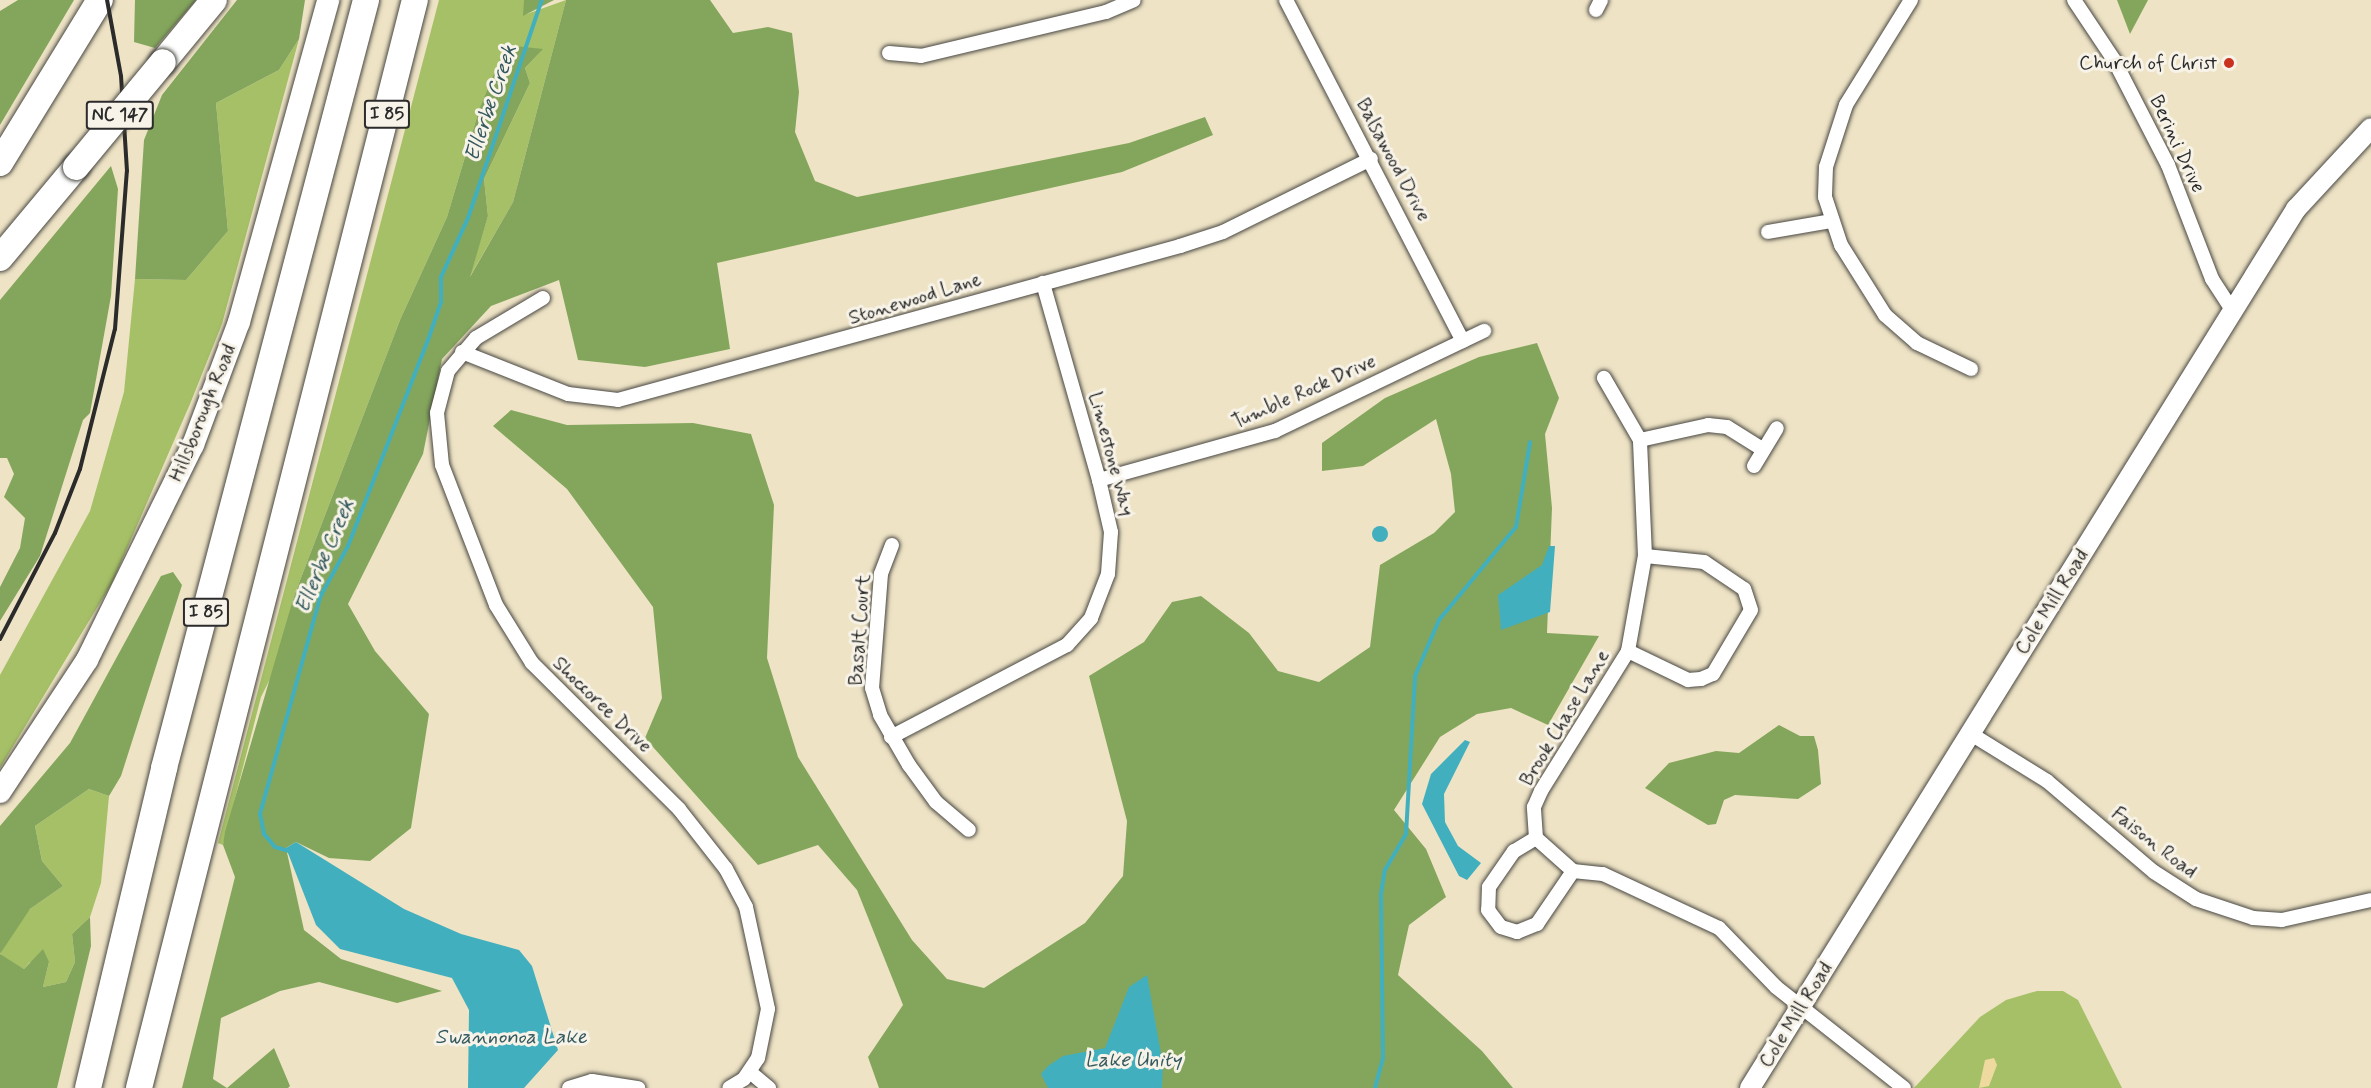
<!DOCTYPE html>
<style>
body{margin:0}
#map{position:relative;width:2371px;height:1088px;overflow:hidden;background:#eee3c5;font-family:Mynerve,sans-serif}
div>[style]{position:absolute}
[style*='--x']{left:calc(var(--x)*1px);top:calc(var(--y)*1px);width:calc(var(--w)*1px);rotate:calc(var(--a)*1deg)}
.green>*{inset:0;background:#a6c067}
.forest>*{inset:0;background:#84a65c}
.sand>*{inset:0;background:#eeda9e}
.water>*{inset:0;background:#41afbe}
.round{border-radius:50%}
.stream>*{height:4px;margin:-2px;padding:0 2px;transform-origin:2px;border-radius:2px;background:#41afbe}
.roads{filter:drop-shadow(0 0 2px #484742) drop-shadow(0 0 2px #484742)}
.street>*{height:14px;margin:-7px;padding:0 7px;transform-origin:7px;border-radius:7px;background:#fff}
.secondary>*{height:20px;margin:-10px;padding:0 10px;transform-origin:10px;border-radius:10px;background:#fff}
.primary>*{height:22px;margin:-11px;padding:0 11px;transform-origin:11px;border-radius:11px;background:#fff}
.highway>*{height:26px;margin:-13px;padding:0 13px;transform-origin:13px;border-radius:13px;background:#fff}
.rail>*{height:4px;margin:-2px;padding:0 2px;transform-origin:2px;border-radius:2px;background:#2b2b2b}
.bridges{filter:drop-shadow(0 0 2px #484742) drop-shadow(0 0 2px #484742)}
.highway-bridge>*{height:26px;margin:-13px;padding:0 13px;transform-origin:13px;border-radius:13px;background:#fff}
.dots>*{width:16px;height:16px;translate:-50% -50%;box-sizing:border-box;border:3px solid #f7f3e8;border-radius:50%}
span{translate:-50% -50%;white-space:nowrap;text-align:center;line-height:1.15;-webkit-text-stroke:6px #f7f3e8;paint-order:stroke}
.shield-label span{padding:2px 4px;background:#f7f3e8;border:2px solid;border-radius:4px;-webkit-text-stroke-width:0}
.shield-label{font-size:18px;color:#2b2b2b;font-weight:700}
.poi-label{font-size:20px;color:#2b2b2b}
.right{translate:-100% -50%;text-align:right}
.street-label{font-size:20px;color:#2b2b2b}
.water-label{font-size:21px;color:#33595e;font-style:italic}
</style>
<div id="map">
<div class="green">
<i style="clip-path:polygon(439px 0,524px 0,524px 15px,566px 0,513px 202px,468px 280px,488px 216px,484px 179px,530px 83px,525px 68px,542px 50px,479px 110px,447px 217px,400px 320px,294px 596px,276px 667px,261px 697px,223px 845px,218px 843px)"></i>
<i style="clip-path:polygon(299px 39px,222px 324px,190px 404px,112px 583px,0 768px,0 675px,90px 511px,124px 392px,135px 279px,186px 280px,228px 231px,216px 103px,279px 70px)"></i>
<i style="clip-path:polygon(89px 789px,109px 796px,101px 883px,90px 917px,72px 934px,75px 962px,66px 982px,43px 987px,49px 962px,30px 962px,24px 969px,0 955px,9px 933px,30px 909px,63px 886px,42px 861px,35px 826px)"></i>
<i style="clip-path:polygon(2037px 991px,2063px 991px,2078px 1000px,2122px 1088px,1914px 1088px,1980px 1017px,2006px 1000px)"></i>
</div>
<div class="forest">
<i style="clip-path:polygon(18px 0,74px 0,0 125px,0 11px)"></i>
<i style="clip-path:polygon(135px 0,196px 0,155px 48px,134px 42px)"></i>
<i style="clip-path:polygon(237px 0,305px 0,299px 39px,279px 70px,216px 103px,228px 231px,186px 280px,135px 279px,144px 140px,162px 95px)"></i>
<i style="clip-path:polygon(524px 0,554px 0,523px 16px)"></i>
<i style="clip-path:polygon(566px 0,710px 0,733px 33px,768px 27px,792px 33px,799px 92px,795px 132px,815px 181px,857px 197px,1129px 143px,1205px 117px,1213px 135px,1122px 172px,717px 263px,730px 349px,645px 367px,578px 360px,559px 280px,491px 306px,442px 359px,423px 454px,348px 604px,375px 651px,429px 714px,411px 828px,370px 861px,329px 858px,296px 842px,286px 848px,304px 930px,341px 959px,442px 991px,397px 1003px,319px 982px,280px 991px,221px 1018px,213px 1079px,227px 1088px,274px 1048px,290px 1086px,288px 1088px,182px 1088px,235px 877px,223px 845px,225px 832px,294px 596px,400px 320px,447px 217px,479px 110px,506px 45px,543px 49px,525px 68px,530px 83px,484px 179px,488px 216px,470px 277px,513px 202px)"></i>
<i style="clip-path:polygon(2117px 0,2148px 0,2130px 34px)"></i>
<i style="clip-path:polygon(111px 166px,118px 189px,111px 296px,90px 413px,83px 420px,40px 556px,0 621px,0 587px,20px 548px,25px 518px,4px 497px,14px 474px,7px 458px,0 458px,0 300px)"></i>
<i style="clip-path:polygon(1537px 343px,1559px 398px,1545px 434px,1552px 508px,1547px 633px,1599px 636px,1548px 725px,1511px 708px,1477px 714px,1440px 737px,1394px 810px,1426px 849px,1446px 897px,1409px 925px,1398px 975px,1482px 1051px,1513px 1088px,879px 1088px,868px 1057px,903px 1005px,857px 890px,818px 845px,758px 865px,645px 738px,662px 698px,653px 607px,567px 489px,493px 426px,511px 410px,567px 425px,693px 423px,751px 434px,774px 505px,767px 658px,798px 757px,912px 940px,947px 979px,984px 988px,1085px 923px,1123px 876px,1127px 821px,1089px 676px,1144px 642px,1172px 602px,1201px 596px,1249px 633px,1278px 671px,1319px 682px,1370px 647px,1380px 565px,1434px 533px,1455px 512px,1451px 474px,1436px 419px,1363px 466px,1322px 471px,1322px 443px,1385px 398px,1479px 357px)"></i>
<i style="clip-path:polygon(173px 572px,182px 585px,121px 776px,109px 796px,89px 789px,35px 826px,42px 861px,63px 886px,30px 909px,0 954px,24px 969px,43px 949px,49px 962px,43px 987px,66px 982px,75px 962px,72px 934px,90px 917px,91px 946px,57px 1088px,0 1088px,0 826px,70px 743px,161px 576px)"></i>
<i style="clip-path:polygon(1779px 725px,1800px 736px,1814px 736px,1818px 750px,1821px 784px,1798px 799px,1735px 795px,1724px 800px,1716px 824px,1708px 825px,1645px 788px,1669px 763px,1716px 751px,1739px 753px)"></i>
</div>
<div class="sand">
<i style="clip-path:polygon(1994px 1058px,1997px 1065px,1989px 1086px,1979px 1088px,1985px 1060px)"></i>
</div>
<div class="water">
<i class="round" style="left:1372px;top:526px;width:16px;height:16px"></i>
<i style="clip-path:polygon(1549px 546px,1555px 546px,1550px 612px,1501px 630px,1498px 595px,1542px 565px)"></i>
<i style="clip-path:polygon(1465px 740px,1470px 742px,1444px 794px,1445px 822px,1458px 846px,1481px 863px,1467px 880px,1459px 876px,1422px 804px,1431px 774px)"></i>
<i style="clip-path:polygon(296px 842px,404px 909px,461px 934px,519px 950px,532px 966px,558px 1050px,524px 1088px,468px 1088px,469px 1010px,452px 978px,340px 949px,316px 925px,286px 848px)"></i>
<i style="clip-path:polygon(1147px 975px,1163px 1065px,1162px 1088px,1048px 1088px,1041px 1074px,1048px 1066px,1063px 1056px,1105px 1048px,1129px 987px)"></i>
</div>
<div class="stream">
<i style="--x:289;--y:851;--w:15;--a:-164"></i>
<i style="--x:275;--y:847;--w:17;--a:-130"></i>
<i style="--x:264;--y:834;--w:20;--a:-101"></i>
<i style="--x:260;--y:814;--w:225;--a:-74.5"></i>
<i style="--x:320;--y:597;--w:58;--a:-61.2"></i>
<i style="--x:348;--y:546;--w:221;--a:-68.8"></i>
<i style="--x:428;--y:340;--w:40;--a:-71.1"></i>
<i style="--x:441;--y:302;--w:25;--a:-90"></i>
<i style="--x:441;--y:277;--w:65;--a:-65.4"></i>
<i style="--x:468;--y:218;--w:230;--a:-71.3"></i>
<i style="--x:1375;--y:1088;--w:31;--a:-75"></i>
<i style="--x:1383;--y:1058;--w:164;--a:-90.7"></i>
<i style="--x:1381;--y:894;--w:24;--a:-81"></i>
<i style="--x:1385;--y:870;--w:42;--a:-59.7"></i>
<i style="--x:1406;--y:834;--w:158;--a:-86.7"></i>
<i style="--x:1415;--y:676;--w:61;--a:-66.8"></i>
<i style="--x:1439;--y:620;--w:121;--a:-50.4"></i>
<i style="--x:1516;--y:527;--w:86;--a:-80.6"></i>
</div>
<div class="roads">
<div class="street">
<i style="--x:1286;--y:0;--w:384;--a:62.6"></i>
<i style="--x:1911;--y:0;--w:123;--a:121.8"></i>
<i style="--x:1846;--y:105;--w:65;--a:107.9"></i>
<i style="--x:1826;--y:167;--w:30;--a:92"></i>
<i style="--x:1825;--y:197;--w:51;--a:71.6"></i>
<i style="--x:1841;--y:245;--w:83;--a:57.8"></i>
<i style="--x:1885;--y:315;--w:43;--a:41.2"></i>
<i style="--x:1917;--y:343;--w:60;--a:25.7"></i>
<i style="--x:2074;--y:0;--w:72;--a:56.3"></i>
<i style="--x:2114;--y:60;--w:118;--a:62.8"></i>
<i style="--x:2168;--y:165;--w:122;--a:68.9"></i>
<i style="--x:2212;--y:279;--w:37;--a:57"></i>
<i style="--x:1596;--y:10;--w:11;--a:-63"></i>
<i style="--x:889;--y:53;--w:32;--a:5"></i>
<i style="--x:921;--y:56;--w:190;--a:-13.4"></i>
<i style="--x:1106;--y:12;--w:30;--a:-23"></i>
<i style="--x:1768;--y:232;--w:64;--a:-9.9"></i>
<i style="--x:543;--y:298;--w:78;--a:149.2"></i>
<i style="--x:476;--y:338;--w:43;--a:130.3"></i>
<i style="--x:448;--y:371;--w:43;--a:104.7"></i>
<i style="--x:437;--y:413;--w:52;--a:84.5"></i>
<i style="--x:442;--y:465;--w:150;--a:68.9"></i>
<i style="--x:496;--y:605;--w:68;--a:58.2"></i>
<i style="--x:532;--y:663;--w:207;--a:44.8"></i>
<i style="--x:679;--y:809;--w:76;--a:51.9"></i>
<i style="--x:726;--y:869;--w:43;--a:62.2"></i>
<i style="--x:746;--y:907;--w:104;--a:77.8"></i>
<i style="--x:768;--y:1009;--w:50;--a:101.5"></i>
<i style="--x:758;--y:1058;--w:25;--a:124"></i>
<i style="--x:744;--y:1079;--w:17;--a:149"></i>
<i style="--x:462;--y:352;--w:114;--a:21.6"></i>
<i style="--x:568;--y:394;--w:50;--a:6.8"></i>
<i style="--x:618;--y:400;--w:583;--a:-15.32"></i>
<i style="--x:1180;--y:246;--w:45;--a:-18"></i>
<i style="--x:1223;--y:232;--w:165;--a:-26.3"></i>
<i style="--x:1640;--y:440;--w:70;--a:-12.4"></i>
<i style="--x:1708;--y:425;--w:19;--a:6"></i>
<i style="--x:1727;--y:427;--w:40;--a:32"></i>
<i style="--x:1754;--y:466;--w:44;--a:-58.8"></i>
<i style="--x:1099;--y:480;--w:183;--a:-15.6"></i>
<i style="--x:1275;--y:431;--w:232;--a:-25.6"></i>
<i style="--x:892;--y:545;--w:31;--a:111"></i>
<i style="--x:881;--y:574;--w:114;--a:94.5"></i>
<i style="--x:872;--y:688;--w:28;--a:73"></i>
<i style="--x:880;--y:715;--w:58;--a:59.9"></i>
<i style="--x:909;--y:765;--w:46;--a:53.9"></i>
<i style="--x:936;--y:802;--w:43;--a:40.3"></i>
<i style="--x:1628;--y:651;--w:67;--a:25.8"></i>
<i style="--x:1688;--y:680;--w:13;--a:-4"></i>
<i style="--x:1701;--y:679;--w:13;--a:-23"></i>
<i style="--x:1713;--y:674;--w:74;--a:-59.3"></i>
<i style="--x:1751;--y:610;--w:22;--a:-108"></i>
<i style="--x:1744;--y:589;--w:48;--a:-146"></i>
<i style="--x:1704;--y:562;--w:59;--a:-174.2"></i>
<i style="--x:1971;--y:734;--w:89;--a:31.7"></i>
<i style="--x:2047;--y:781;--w:140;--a:40.4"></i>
<i style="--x:2154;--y:872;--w:50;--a:32.7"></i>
<i style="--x:2196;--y:899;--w:60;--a:18.4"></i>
<i style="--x:2253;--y:918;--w:29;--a:4"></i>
<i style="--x:2282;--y:920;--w:91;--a:-12.7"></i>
<i style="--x:891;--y:737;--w:199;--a:-27.6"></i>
<i style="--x:1067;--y:645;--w:36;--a:-48"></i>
<i style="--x:1091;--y:618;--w:47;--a:-68.9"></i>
<i style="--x:1108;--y:574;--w:42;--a:-85.9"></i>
<i style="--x:1111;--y:532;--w:53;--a:-103"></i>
<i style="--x:1099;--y:480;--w:205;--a:-105.9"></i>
<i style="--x:1536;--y:838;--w:31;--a:-94"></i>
<i style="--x:1534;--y:807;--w:17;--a:-66"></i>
<i style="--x:1541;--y:791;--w:165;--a:-58.1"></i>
<i style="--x:1628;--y:651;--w:97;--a:-79.9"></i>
<i style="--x:1645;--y:556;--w:116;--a:-92.5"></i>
<i style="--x:1640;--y:440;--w:72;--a:-120.1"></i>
<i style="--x:1536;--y:838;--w:50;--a:41.7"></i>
<i style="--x:1573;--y:871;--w:30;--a:6"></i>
<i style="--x:1603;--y:874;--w:128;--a:25"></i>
<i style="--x:1719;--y:928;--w:82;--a:46"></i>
<i style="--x:1776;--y:987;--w:163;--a:38.3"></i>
<i style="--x:1536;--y:838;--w:26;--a:149"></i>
<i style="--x:1514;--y:851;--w:44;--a:124.8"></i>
<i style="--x:1489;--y:887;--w:23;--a:92"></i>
<i style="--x:1488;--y:910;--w:21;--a:53"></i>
<i style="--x:1501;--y:927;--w:17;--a:17"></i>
<i style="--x:1517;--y:932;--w:22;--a:-22"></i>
<i style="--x:1537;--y:924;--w:64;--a:-55.8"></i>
<i style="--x:750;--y:1072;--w:25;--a:40"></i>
<i style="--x:569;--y:1088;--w:24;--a:-17"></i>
<i style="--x:592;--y:1081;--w:47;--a:8.7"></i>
</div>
<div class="secondary">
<i style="--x:1750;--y:1088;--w:1035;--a:-58.15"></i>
<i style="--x:2296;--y:209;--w:110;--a:-47.2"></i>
</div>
<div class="primary">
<i style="--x:0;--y:792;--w:158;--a:-56.6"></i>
<i style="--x:87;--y:660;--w:240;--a:-63.8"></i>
<i style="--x:193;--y:445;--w:131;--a:-69.5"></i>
<i style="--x:239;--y:322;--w:334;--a:-74.5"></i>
</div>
<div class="highway">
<i style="--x:163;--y:62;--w:80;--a:-50.6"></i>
<i style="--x:0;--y:163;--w:191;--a:-58.5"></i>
<i style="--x:0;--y:258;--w:119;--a:-50.1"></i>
<i style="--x:88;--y:1088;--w:329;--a:-76.6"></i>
<i style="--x:164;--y:768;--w:794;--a:-75.26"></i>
<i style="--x:139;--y:1088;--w:1122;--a:-75.77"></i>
</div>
</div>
<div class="rail">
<i style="--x:0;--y:639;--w:119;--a:-62.6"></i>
<i style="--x:55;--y:533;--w:69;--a:-68.7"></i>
<i style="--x:80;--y:469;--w:144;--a:-76"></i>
<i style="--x:115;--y:329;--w:158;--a:-85.7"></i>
<i style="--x:127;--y:171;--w:95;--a:-93.6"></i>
<i style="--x:121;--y:76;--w:77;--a:-100.4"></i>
</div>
<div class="bridges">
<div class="highway-bridge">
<i style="--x:76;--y:167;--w:136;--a:-50.4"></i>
</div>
</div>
<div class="dots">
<i style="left:2229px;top:63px;background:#c8321e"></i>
</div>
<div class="shield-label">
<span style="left:387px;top:114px">I 85</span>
<span style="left:120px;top:115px">NC 147</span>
<span style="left:206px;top:612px">I 85</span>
</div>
<div class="poi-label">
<span class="right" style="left:2217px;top:63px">Church of Christ</span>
</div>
<div class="street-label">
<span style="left:2177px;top:144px;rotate:65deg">Berini Drive</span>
<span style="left:1393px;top:160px;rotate:62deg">Balsawood Drive</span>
<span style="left:915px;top:299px;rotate:-17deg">Stonewood Lane</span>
<span style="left:1304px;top:392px;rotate:-24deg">Tumble Rock Drive</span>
<span style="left:203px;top:413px;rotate:-68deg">Hillsborough Road</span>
<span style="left:1111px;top:454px;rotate:75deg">Limestone Way</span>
<span style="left:2052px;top:602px;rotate:-58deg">Cole Mill Road</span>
<span style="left:860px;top:630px;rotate:-86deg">Basalt Court</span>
<span style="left:602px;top:705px;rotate:44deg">Shoccoree Drive</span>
<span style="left:1565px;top:718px;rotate:-59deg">Brook Chase Lane</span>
<span style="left:2154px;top:843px;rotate:38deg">Faison Road</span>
<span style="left:1796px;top:1015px;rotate:-58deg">Cole Mill Road</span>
</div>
<div class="water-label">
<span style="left:491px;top:103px;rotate:-71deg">Ellerbe Creek</span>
<span style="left:325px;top:556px;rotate:-67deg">Ellerbe Creek</span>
<span style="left:511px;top:1037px">Swannonoa Lake</span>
<span style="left:1133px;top:1060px">Lake Unity</span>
</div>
</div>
